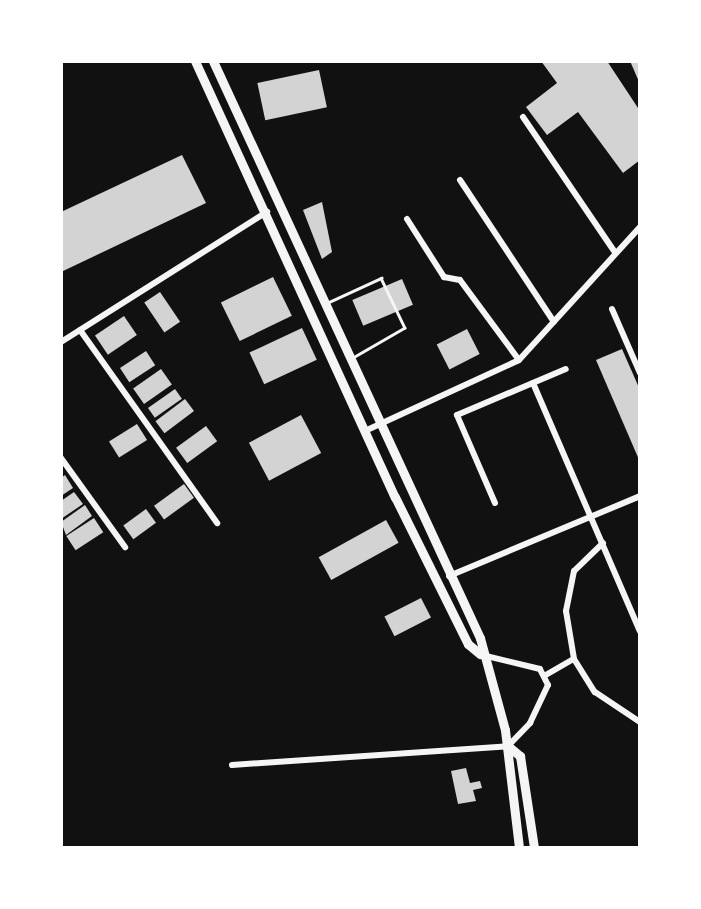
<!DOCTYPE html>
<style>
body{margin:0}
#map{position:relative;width:701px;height:909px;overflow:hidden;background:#111;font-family:"IBM Plex Serif",serif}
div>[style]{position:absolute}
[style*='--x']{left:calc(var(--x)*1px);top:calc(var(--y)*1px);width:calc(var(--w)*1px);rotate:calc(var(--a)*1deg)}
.building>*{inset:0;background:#d3d3d3;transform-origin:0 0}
.service>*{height:2.5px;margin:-1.25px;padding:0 1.25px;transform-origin:1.25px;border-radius:1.25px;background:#f5f5f5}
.minor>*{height:6px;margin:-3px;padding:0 3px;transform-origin:3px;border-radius:3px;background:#f5f5f5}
.primary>*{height:9px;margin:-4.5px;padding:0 4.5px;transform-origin:4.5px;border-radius:4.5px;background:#f5f5f5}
span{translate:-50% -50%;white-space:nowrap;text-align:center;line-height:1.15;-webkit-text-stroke:7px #fff;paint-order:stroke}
.frame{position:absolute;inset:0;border:63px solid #fff;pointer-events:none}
</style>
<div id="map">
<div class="building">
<i style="clip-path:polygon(541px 61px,607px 61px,640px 111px,640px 160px,623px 173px,578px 112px,547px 135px,526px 107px,557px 83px)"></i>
<i style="clip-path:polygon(630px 61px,640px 61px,640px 84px)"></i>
<i style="left:319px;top:70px;width:38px;height:63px;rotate:78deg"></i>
<i style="clip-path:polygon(182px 155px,206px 203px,61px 272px,61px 212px)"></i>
<i style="clip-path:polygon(322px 202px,332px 252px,322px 259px,303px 210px)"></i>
<i style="left:273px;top:277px;width:43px;height:58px;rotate:64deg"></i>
<i style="left:402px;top:279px;width:28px;height:54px;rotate:67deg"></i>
<i style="left:160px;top:292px;width:36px;height:19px;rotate:56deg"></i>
<i style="left:124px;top:316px;width:23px;height:35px;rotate:56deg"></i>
<i style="left:302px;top:328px;width:35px;height:58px;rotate:65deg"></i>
<i style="left:467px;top:329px;width:28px;height:34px;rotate:63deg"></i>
<i style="clip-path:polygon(622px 349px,640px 390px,640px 462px,596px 360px)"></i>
<i style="left:146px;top:351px;width:17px;height:31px;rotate:57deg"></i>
<i style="left:161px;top:369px;width:19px;height:34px;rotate:55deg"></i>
<i style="left:175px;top:389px;width:12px;height:33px;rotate:55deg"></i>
<i style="left:185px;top:399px;width:15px;height:37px;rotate:53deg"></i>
<i style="left:301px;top:415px;width:43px;height:59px;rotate:62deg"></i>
<i style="left:137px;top:424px;width:19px;height:33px;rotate:58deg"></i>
<i style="left:206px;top:426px;width:19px;height:37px;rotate:54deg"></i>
<i style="clip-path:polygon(65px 475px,73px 488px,61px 496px,61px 478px)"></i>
<i style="left:184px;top:484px;width:17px;height:37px;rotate:54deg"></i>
<i style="clip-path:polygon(74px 492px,83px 504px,61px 519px,61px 501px)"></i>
<i style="clip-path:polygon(85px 505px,92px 516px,66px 535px,61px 522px)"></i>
<i style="left:146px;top:509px;width:17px;height:28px;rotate:54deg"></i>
<i style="left:94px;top:518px;width:17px;height:33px;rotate:57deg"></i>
<i style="left:386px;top:520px;width:26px;height:77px;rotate:61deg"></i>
<i style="left:421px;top:598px;width:22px;height:41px;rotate:63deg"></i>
<i style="clip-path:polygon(466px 768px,470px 783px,480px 781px,482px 788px,473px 790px,476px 801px,458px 804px,451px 771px)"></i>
</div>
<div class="service">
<i style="--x:327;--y:303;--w:60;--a:-24.8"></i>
<i style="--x:381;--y:278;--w:55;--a:64.4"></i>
<i style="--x:405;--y:328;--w:60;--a:150"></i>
</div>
<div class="minor">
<i style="--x:523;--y:117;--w:162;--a:55.8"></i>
<i style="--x:460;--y:180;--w:170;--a:56.5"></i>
<i style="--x:407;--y:219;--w:69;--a:57.5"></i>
<i style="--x:444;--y:277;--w:16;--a:11"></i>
<i style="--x:460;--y:280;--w:99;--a:53.6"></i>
<i style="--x:612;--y:309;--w:70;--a:66.4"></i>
<i style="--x:80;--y:330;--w:237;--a:54.6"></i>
<i style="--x:61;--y:342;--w:244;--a:-32.3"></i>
<i style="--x:533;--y:383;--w:270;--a:66.7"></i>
<i style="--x:367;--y:430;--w:167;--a:-24.7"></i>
<i style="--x:519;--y:360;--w:180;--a:-47.7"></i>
<i style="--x:61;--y:458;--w:110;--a:54.3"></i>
<i style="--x:495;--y:503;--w:96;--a:-113.4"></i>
<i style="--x:457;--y:415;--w:118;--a:-22.9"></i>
<i style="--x:603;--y:543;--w:40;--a:136"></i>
<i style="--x:574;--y:571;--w:41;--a:101.3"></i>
<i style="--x:566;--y:611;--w:49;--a:80.5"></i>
<i style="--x:574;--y:659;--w:39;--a:58"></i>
<i style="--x:595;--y:692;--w:54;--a:33.7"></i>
<i style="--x:449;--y:576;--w:207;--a:-22.7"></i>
<i style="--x:544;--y:676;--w:34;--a:-30"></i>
<i style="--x:232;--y:765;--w:277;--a:-3.9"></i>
<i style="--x:508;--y:746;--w:32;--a:-46"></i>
<i style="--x:530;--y:723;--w:42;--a:-64.7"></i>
<i style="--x:548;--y:685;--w:18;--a:-117"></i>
<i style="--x:540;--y:669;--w:60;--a:-166.4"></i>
</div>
<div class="primary">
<i style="--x:195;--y:61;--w:480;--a:65.4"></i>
<i style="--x:395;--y:497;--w:164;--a:63.6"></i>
<i style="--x:468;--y:644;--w:16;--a:40"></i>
<i style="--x:213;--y:61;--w:636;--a:65.17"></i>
<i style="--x:480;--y:638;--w:95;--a:74.8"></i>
<i style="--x:505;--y:730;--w:119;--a:83.2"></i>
<i style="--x:508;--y:746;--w:16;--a:40"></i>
<i style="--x:520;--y:756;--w:93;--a:81.3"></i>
</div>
<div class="frame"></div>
</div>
